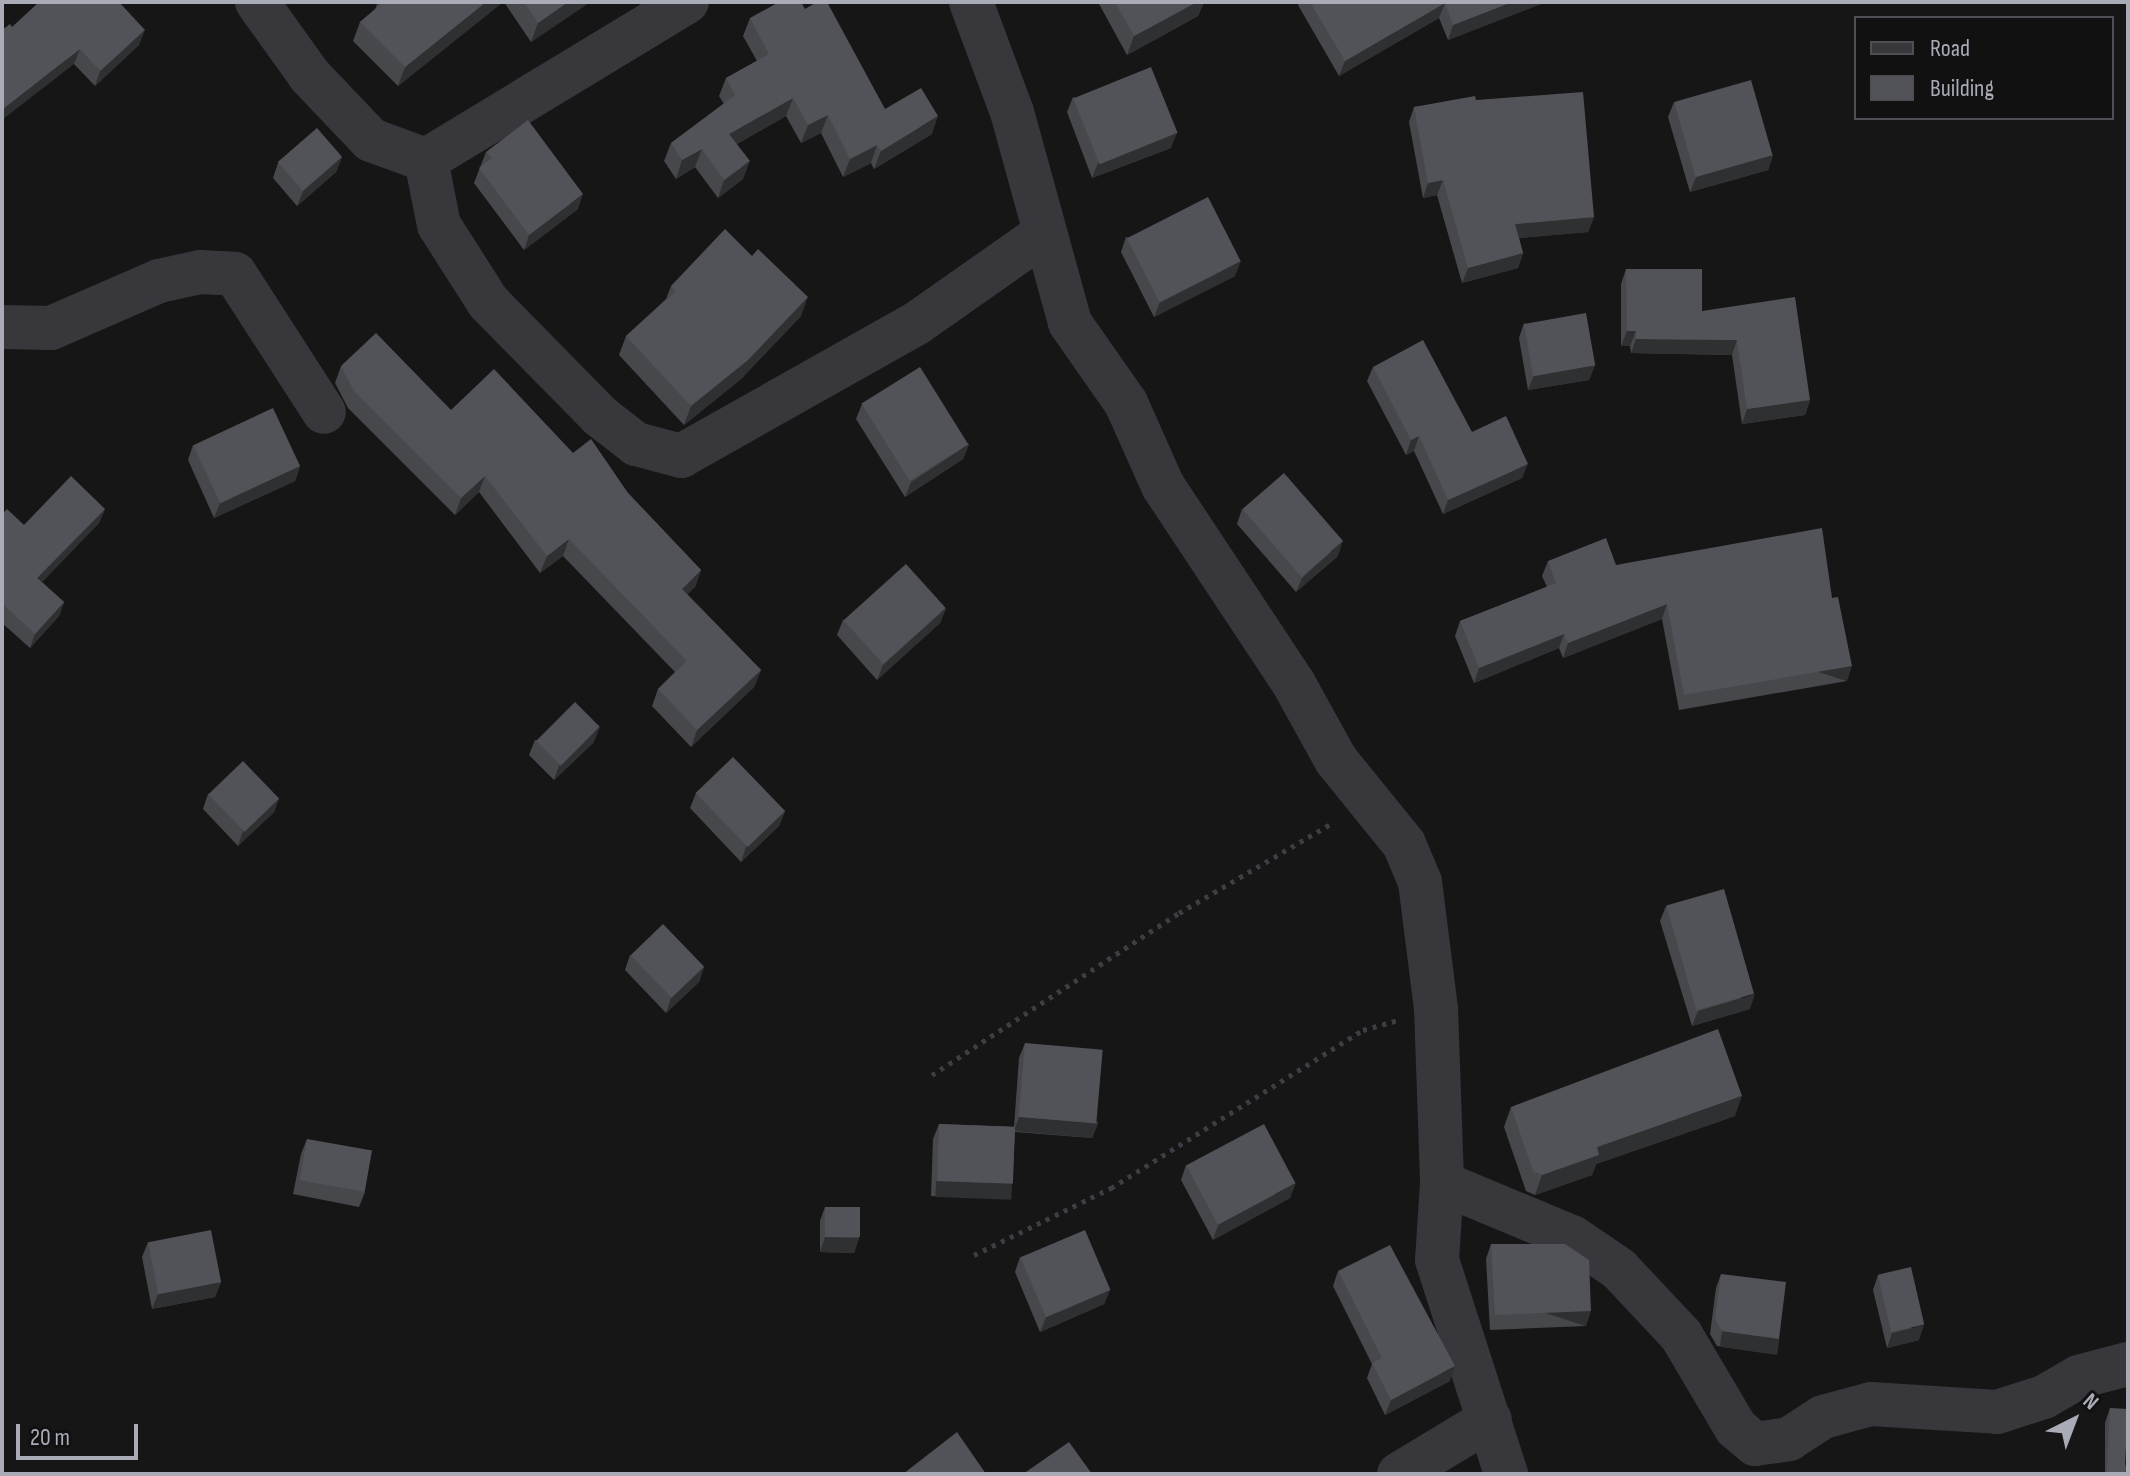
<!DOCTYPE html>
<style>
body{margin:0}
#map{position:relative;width:2130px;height:1476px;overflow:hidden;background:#161617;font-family:"Sofia Sans Condensed",sans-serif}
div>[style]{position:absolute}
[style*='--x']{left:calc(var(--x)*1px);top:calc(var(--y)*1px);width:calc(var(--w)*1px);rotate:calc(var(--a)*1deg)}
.path>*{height:5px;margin-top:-2.5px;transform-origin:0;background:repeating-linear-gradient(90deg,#3d3e43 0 4px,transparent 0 10px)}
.minor>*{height:44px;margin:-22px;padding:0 22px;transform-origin:22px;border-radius:22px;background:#37373c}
.wall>*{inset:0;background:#47484c}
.shaded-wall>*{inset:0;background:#2f3032;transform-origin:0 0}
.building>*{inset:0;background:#525358;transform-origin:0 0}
span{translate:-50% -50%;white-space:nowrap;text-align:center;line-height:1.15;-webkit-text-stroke:6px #111112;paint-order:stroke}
.frame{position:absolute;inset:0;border:4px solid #a9acb7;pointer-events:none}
.legend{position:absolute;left:1854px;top:16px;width:260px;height:104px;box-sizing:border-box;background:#111112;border:2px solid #4e4f54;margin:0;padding:10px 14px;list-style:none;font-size:24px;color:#a9acb7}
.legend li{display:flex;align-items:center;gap:16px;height:40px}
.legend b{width:40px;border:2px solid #4e4f54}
.north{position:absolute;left:2034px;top:1380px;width:80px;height:80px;-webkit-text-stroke:6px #111112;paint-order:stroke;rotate:42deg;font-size:22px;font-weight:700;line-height:32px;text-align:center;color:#a9acb7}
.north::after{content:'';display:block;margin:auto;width:28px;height:36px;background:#a9acb7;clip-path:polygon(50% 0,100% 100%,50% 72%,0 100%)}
.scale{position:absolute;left:16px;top:1424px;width:122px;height:36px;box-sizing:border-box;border:4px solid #a9acb7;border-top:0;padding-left:10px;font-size:24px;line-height:28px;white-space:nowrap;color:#a9acb7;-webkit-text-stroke:6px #111112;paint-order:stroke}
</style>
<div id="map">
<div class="path">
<i style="--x:932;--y:1075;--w:295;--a:-33.3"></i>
<i style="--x:1179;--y:913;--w:180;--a:-30.4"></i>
<i style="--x:974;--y:1255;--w:153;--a:-26.1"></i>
<i style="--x:1111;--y:1188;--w:297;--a:-32.1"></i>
<i style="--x:1363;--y:1030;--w:35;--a:-16"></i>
</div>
<div class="minor">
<i style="--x:257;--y:2;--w:91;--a:54.4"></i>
<i style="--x:310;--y:76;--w:88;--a:46.4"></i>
<i style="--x:371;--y:140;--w:59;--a:20"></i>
<i style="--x:426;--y:160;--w:305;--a:-31.2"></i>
<i style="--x:971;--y:2;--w:117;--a:69.6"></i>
<i style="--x:1012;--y:112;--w:219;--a:74.6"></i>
<i style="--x:1070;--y:323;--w:98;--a:55"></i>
<i style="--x:1126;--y:403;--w:91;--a:66"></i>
<i style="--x:1163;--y:486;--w:237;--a:56.5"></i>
<i style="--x:1294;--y:684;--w:87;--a:61.1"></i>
<i style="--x:1336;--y:760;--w:108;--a:51"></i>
<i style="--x:1404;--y:844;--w:41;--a:67.2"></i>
<i style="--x:1420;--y:882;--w:127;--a:82.8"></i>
<i style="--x:1436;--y:1008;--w:175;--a:88"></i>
<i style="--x:1442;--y:1183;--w:77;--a:93.7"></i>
<i style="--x:1437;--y:1260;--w:225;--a:72.1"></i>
<i style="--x:426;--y:160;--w:66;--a:78.7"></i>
<i style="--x:439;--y:225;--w:91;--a:57.5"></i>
<i style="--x:488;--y:302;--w:160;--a:45.5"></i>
<i style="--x:600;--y:416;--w:46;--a:37.9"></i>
<i style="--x:636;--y:444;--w:47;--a:14.9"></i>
<i style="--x:681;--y:456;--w:271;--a:-29.4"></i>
<i style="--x:917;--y:323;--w:156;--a:-35.1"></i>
<i style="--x:2;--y:327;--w:49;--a:1.2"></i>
<i style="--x:51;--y:328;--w:118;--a:-23.5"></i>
<i style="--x:159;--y:281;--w:42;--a:-12.4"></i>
<i style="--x:200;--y:272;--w:35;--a:3"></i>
<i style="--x:235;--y:274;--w:164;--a:57.2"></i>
<i style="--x:1442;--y:1183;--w:141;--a:22.6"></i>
<i style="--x:1572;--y:1237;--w:57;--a:34.2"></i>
<i style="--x:1619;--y:1269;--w:91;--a:46.8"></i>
<i style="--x:1681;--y:1335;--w:108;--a:59.4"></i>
<i style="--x:1736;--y:1428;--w:25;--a:40"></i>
<i style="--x:1755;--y:1444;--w:34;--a:-8"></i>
<i style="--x:1789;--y:1439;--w:40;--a:-32.9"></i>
<i style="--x:1823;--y:1417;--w:50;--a:-15.2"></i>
<i style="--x:1871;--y:1404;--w:126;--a:3.6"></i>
<i style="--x:1997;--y:1412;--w:49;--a:-17.7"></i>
<i style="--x:2044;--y:1397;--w:39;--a:-30"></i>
<i style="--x:2078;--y:1377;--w:52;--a:-14.6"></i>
<i style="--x:1399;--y:1474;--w:106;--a:-31.1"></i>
</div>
<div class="wall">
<i style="clip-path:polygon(378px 2px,503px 2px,398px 86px,353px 41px,360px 22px,375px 9px)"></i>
<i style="clip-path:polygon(504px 2px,590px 2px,531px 42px)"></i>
<i style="clip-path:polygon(1098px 2px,1204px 2px,1198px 16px,1127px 55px)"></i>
<i style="clip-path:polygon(1299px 2px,1546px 2px,1448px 40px,1439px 18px,1339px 76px,1298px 5px)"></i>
<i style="clip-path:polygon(805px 9px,885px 109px,932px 134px,874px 169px,871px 163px,843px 177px,821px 133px,801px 143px,786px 116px,737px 144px,743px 179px,718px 198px,695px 167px,676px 179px,664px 161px,671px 143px,724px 104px,719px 96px,726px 78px,757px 61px,743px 36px,750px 18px)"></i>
<i style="clip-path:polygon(12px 27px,139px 45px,95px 86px,74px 64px)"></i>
<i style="clip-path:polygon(1073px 97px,1171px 148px,1092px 178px,1067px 112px)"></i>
<i style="clip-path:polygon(1476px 100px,1594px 217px,1588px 232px,1519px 238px,1523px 253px,1518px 268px,1462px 283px,1437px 195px,1423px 198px,1409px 122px,1414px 107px)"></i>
<i style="clip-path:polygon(1674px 102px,1773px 155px,1768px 170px,1690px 192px,1668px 117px)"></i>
<i style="clip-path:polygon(486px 152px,578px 209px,524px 250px,474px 183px)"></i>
<i style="clip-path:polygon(342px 157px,336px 172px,297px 206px,273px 178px,278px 163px)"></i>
<i style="clip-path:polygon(1126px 237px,1235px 276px,1154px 317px,1121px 252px)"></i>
<i style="clip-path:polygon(1626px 269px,1702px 311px,1810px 400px,1805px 415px,1742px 424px,1732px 355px,1631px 353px,1630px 346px,1621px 346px,1621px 284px)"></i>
<i style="clip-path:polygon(671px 286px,801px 316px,741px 379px,684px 425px,619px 355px,626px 336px,666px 299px)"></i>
<i style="clip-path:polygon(1524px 323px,1595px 365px,1589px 380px,1528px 390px,1519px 338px)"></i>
<i style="clip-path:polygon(341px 366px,451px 410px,573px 453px,628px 493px,701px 570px,695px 587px,687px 594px,761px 670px,754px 687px,691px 747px,652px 706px,658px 689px,675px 672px,563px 556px,540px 573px,479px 492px,455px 515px,348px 408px,335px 383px)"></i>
<i style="clip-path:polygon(1373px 367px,1472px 432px,1522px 478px,1443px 514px,1414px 451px,1406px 455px,1367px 381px)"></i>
<i style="clip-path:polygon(862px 404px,969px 444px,963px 459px,905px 497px,856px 419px)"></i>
<i style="clip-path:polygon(193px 445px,300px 466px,295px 481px,214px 518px,188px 460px)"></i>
<i style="clip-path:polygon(105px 509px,99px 523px,42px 582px,64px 602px,59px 616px,30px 648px,2px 623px,2px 514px,24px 525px)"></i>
<i style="clip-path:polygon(1242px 509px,1338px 556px,1296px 592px,1237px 524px)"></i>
<i style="clip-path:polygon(1548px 561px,1616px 565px,1832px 598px,1847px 681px,1679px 710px,1662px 619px,1563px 658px,1559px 648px,1474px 683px,1455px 636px,1460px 621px,1547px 587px,1542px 576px)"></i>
<i style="clip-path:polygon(946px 608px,940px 623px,877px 680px,837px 635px,843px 620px)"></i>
<i style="clip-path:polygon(535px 740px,594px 742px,554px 780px,529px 755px)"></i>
<i style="clip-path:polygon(696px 793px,785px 811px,779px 826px,741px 862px,690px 808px)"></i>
<i style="clip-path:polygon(208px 794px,279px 798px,274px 812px,238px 846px,203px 809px)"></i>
<i style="clip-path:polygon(1666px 906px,1750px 1009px,1692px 1026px,1660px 921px)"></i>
<i style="clip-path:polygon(630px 955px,704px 967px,699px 982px,666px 1013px,625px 970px)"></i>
<i style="clip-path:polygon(1025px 1043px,1098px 1123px,1092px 1138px,1015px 1132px,1012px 1184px,1007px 1199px,931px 1196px,933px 1139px,939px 1124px,1014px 1127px,1019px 1058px)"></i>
<i style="clip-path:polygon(1511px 1107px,1735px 1116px,1596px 1164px,1592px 1175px,1535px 1195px,1526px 1191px,1504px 1127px)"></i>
<i style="clip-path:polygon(307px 1139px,365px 1192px,359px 1207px,293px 1194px,301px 1154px)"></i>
<i style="clip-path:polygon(1186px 1165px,1290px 1198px,1213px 1240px,1181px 1180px)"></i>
<i style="clip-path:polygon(825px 1207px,859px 1238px,854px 1253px,820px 1252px,820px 1221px)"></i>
<i style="clip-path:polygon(148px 1242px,221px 1282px,215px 1297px,152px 1309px,142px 1257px)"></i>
<i style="clip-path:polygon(1491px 1244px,1586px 1326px,1490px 1330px,1486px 1259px)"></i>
<i style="clip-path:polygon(1020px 1257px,1110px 1290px,1104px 1304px,1040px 1332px,1015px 1272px)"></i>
<i style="clip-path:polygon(1338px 1271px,1450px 1381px,1385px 1415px,1367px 1378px,1372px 1364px,1333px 1286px)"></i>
<i style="clip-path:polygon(1721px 1274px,1773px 1354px,1717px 1346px,1710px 1334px,1716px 1288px)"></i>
<i style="clip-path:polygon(1878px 1275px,1919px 1340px,1887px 1348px,1873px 1290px)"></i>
<i style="clip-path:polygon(2110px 1408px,2128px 1474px,2105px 1474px,2105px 1423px)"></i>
</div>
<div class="shaded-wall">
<i style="clip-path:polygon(486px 2px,503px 2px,398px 86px,405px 67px)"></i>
<i style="clip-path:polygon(568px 2px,590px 2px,531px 42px,538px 23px)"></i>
<i style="clip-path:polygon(1197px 2px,1204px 2px,1198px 16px,1127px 55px,1134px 36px)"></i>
<i style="clip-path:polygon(1512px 2px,1546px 2px,1448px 40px,1453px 25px)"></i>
<i style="clip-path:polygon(1445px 3px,1439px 18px,1339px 76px,1345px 61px)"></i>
<i style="clip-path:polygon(145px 30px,139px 45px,95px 86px,100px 71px)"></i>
<i style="clip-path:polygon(80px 49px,74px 64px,2px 120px,2px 110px)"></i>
<i style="clip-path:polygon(793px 98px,786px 116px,723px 152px,729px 134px)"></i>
<i style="clip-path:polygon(828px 115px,821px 133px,801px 143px,808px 125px)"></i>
<i style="clip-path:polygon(938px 116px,932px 134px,874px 169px,881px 151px)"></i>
<i style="clip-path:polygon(1177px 133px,1171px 148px,1092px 178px,1098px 163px)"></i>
<i style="clip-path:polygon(877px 145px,871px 163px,843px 177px,850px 159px)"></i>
<i style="clip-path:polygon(702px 149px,695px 167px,676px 179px,682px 160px)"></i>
<i style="clip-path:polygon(1773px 155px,1768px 170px,1690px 192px,1696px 177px)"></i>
<i style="clip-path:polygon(342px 157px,336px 172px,297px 206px,303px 191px)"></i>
<i style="clip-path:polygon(750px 161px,743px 179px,718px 198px,724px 180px)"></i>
<i style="clip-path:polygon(1443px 180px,1437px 195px,1423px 198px,1428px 183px)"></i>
<i style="clip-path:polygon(583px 194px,578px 209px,524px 250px,529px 235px)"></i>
<i style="clip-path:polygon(1594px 217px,1588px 232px,1509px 239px,1515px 224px)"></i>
<i style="clip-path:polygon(1523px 253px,1518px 268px,1462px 283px,1468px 268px)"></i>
<i style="clip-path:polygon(1241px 261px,1235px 276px,1154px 317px,1160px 302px)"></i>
<i style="clip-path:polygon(808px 297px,801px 316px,741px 379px,684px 425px,691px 406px)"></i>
<i style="clip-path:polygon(1627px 331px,1636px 331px,1630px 346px,1621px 346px)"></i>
<i style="clip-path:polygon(1636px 339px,1737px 340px,1732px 355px,1631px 353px)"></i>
<i style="clip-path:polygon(1595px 365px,1589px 380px,1528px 390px,1534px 375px)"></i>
<i style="clip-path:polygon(1810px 400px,1805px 415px,1742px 424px,1747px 409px)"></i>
<i style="clip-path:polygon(1419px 436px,1414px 451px,1406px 455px,1411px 440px)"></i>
<i style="clip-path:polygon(969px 444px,963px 459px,905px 497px,911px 482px)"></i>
<i style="clip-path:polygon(1528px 464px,1522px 478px,1443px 514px,1448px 500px)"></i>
<i style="clip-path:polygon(300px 466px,295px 481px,214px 518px,220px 503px)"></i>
<i style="clip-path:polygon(485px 476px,479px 492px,455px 515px,461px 498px)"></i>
<i style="clip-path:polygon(105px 509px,99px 523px,32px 592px,37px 578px)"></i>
<i style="clip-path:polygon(569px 539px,563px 556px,540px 573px,547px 556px)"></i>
<i style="clip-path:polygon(1343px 541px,1338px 556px,1296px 592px,1302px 578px)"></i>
<i style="clip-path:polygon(701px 570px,695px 587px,676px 606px,682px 589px)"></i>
<i style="clip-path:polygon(64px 602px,59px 616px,30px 648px,35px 634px)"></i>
<i style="clip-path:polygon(1667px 604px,1662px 619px,1563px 658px,1568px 643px)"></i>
<i style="clip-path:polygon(946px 608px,940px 623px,877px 680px,883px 665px)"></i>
<i style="clip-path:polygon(1564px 634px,1559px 648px,1474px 683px,1479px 668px)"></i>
<i style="left:1852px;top:666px;width:16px;height:170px;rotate:108deg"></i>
<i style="clip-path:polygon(761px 670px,754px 687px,691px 747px,697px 730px)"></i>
<i style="clip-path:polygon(600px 727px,594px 742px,554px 780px,559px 766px)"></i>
<i style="clip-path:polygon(279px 798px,274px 812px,238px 846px,243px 831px)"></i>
<i style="clip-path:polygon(785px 811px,779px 826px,741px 862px,746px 847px)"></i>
<i style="clip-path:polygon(704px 967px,699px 982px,666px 1013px,671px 998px)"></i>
<i style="clip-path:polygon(1755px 994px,1750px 1009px,1692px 1026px,1698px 1011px)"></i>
<i style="clip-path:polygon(1742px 1096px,1735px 1116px,1596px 1164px,1592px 1175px,1535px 1195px,1542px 1175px,1597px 1147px)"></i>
<i style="clip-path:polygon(1019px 1117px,1098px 1123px,1092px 1138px,1014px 1131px)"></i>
<i style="left:936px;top:1181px;width:76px;height:16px;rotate:2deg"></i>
<i style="clip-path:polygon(1296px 1183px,1290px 1198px,1213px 1240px,1218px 1225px)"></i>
<i style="clip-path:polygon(825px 1237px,859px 1238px,854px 1253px,820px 1252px)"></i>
<i style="clip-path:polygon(221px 1282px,215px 1297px,152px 1309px,158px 1294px)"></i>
<i style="clip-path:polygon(1110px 1290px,1104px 1304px,1040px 1332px,1046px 1317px)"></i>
<i style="left:1591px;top:1311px;width:16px;height:96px;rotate:108deg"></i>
<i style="clip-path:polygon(1924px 1325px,1919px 1340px,1887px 1348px,1892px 1333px)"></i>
<i style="left:1722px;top:1331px;width:58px;height:16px;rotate:8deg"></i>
<i style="clip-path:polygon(1455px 1366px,1450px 1381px,1385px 1415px,1391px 1400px)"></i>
</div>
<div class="building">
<i style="clip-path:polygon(39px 2px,119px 2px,145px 30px,100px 71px,80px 49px,2px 110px,2px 30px,10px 24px,12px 27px)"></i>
<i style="clip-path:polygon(384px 2px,486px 2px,405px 67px,360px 22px)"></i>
<i style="clip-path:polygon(524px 2px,568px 2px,538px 23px)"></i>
<i style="clip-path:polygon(779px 2px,801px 2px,805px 9px,817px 2px,827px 2px,885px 109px,921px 88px,938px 116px,881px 151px,877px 145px,850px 159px,828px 115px,808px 125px,793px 98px,729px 134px,750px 161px,724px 180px,702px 149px,682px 160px,671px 143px,735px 95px,726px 78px,769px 54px,750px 18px)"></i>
<i style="clip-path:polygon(1115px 2px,1197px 2px,1134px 36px)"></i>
<i style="clip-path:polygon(1310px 2px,1512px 2px,1453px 25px,1445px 3px,1345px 61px)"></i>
<i style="left:1151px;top:67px;width:71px;height:84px;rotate:68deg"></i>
<i style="left:1751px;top:80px;width:78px;height:80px;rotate:74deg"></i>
<i style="clip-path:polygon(1583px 92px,1594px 217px,1515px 224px,1523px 253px,1468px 268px,1443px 180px,1428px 183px,1414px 107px,1475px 96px,1476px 100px)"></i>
<i style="clip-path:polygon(528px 120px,583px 194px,529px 235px,479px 168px,492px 158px,486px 152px)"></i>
<i style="left:317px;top:128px;width:38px;height:52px;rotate:49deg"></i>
<i style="left:1208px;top:197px;width:72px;height:91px;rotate:63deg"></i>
<i style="clip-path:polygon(725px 229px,752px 256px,758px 249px,808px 297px,748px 360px,691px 406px,626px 336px,676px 291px,671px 286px)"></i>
<i style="clip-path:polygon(1626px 269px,1702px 269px,1702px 311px,1795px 297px,1810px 400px,1747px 409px,1737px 340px,1636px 339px,1636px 331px,1627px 331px)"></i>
<i style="left:1586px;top:313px;width:53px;height:63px;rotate:80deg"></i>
<i style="clip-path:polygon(376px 333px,451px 410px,494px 369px,573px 453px,591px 439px,628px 493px,701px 570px,682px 589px,761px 670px,697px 730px,658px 689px,687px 661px,569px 539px,547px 556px,485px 476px,461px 498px,354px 391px,341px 366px)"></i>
<i style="clip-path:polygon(1423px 340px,1472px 432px,1506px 416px,1528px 464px,1448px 500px,1419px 436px,1411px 440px,1373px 367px)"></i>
<i style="left:920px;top:367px;width:91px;height:69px;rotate:58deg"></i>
<i style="left:273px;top:408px;width:64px;height:88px;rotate:65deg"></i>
<i style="left:1284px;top:473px;width:90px;height:55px;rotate:49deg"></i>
<i style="clip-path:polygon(71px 476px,105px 509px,37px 578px,64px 602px,35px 634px,5px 606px,2px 609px,2px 514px,7px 509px,24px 525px)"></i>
<i style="clip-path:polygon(1822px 528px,1832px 598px,1838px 597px,1852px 666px,1684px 695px,1667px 604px,1568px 643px,1564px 634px,1479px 668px,1460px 621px,1556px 583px,1548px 561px,1606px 538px,1616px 565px)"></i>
<i style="left:906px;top:564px;width:59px;height:84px;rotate:48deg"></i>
<i style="left:575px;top:702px;width:35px;height:55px;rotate:45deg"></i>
<i style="left:733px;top:757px;width:75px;height:52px;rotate:46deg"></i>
<i style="left:243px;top:761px;width:52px;height:48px;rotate:46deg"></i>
<i style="left:1724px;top:889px;width:109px;height:60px;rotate:74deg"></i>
<i style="left:663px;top:924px;width:59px;height:45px;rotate:46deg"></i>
<i style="clip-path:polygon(1718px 1029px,1742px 1096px,1597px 1147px,1599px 1155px,1542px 1175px,1533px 1171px,1511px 1107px)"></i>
<i style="left:1025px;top:1043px;width:78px;height:74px;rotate:5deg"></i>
<i style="left:939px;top:1124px;width:76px;height:57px;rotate:2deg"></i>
<i style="left:1264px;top:1124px;width:67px;height:88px;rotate:62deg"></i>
<i style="left:307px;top:1139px;width:66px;height:42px;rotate:10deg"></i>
<i style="left:825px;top:1207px;width:35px;height:30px"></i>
<i style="left:211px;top:1230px;width:53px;height:64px;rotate:79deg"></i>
<i style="left:1085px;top:1230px;width:65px;height:70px;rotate:67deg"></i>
<i style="clip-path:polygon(1491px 1244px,1565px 1244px,1589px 1260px,1591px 1311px,1495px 1315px)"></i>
<i style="clip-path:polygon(1390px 1245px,1455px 1366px,1391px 1400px,1372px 1363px,1382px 1358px,1338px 1271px)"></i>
<i style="left:1911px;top:1267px;width:59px;height:34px;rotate:77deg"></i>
<i style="clip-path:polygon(1721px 1274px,1786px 1282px,1779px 1339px,1722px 1331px,1715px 1319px)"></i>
<i style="left:2110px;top:1408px;width:18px;height:66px;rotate:3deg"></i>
<i style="clip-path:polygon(957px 1432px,986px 1474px,903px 1474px)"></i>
<i style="clip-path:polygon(1069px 1442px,1092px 1474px,1023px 1474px)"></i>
</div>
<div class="frame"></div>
<ul class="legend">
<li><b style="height:10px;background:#37373c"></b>Road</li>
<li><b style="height:22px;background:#525358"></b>Building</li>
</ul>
<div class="north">N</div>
<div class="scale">20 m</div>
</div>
